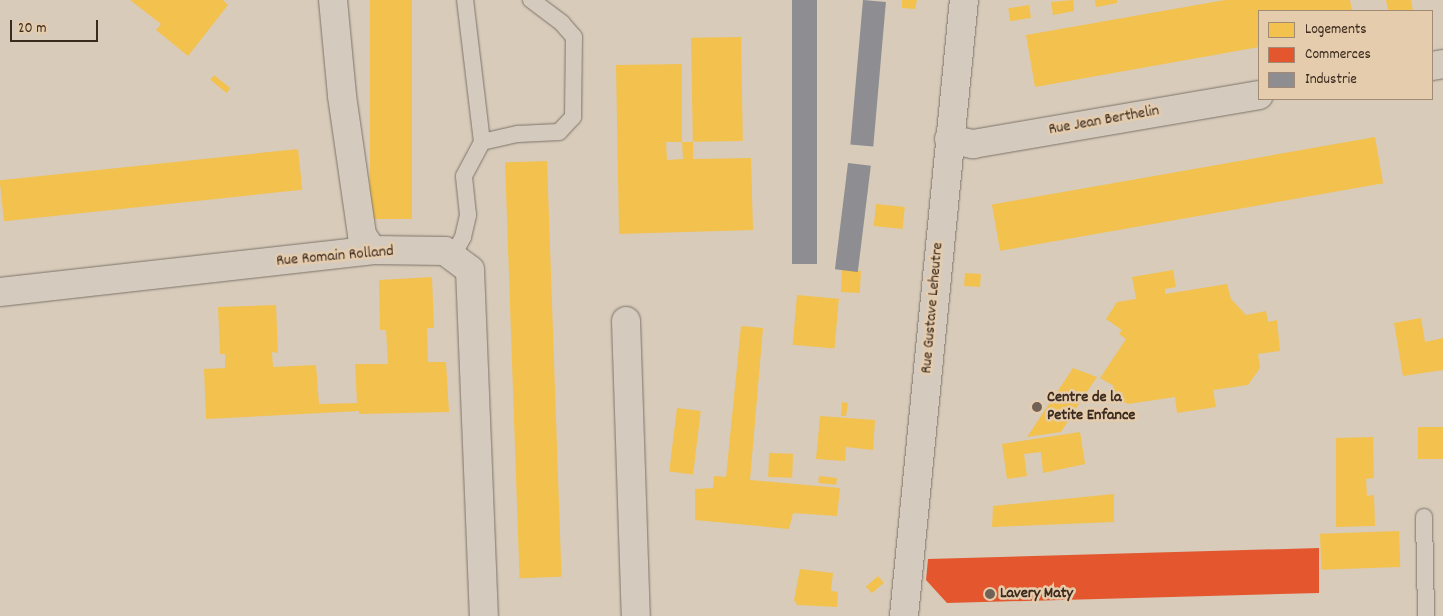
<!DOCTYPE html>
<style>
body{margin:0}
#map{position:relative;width:1443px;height:616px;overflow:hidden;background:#d8cbba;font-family:Dekko,sans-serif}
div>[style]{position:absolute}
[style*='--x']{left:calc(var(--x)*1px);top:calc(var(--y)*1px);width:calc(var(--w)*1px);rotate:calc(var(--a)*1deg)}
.homes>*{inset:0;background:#f2c14e;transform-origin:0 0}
.shops>*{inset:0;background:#e4572e}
.industry>*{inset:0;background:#8d8d92;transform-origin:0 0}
.roads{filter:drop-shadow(0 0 1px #7d7469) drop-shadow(0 0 1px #7d7469)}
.lane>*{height:16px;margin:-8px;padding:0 8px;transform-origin:8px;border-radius:8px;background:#d4cabe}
.street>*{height:28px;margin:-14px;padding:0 14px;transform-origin:14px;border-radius:14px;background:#d4cabe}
.dots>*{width:14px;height:14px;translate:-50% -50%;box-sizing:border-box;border:2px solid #e5ccad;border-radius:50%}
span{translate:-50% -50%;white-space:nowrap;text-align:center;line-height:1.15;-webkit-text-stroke:5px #e5ccad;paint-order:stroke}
.street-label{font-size:16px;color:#3b2a1e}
.poi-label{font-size:16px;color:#3b2a1e;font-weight:700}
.left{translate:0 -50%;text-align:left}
.legend{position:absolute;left:1258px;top:10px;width:175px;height:90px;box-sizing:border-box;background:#e5ccad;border:1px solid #a18b74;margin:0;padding:6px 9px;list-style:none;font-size:15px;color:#3b2a1e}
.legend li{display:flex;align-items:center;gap:10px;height:25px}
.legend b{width:25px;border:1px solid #a18b74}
.scale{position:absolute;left:10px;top:20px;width:88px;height:22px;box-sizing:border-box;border:2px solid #3b2a1e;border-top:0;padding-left:6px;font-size:15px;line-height:18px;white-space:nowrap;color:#3b2a1e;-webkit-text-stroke:4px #e5ccad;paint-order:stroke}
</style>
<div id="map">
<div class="homes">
<i style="clip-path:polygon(130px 0,223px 0,228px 5px,188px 56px,156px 30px,161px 24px)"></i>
<i style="left:370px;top:0;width:42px;height:219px"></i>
<i style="clip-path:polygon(902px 0,917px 0,915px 9px,902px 8px)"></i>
<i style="clip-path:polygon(1073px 0,1074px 11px,1053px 15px,1051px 2px)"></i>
<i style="clip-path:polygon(1095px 0,1117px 0,1117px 3px,1096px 7px)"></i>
<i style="clip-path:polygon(1225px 0,1350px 0,1352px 11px,1259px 11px,1259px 47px,1035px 87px,1026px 35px)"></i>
<i style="clip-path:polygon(1386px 0,1411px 0,1413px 11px,1388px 11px)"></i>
<i style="left:1029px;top:5px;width:13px;height:21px;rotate:81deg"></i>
<i style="left:741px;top:37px;width:104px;height:50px;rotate:89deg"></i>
<i style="clip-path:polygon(evenodd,682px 64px,682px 142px,693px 142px,693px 159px,751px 158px,753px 230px,619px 234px,616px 65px,682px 64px,666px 142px,682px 142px,683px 159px,667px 160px,666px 142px)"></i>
<i style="left:214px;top:75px;width:21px;height:6px;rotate:39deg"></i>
<i style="left:1375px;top:137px;width:47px;height:389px;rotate:80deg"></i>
<i style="left:298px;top:149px;width:41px;height:300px;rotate:84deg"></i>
<i style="left:547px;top:161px;width:416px;height:42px;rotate:88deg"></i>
<i style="left:876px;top:204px;width:29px;height:22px;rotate:6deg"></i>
<i style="left:842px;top:270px;width:19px;height:22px;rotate:3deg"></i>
<i style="clip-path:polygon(1173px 270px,1176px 287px,1165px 289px,1165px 294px,1227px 284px,1231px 299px,1246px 315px,1266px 311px,1268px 322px,1277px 320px,1280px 351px,1258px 354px,1260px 368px,1248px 385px,1213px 390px,1216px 407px,1177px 413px,1175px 397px,1128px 404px,1109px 394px,1114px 386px,1100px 378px,1126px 339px,1119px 334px,1122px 330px,1106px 319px,1117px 302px,1136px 299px,1132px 277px)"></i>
<i style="left:965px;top:273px;width:16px;height:13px;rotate:4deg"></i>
<i style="clip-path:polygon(432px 277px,434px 328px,427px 328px,428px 362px,446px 362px,449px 412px,359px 414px,359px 411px,206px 419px,204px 369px,225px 368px,225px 354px,220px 354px,218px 307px,276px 305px,278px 353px,272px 352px,273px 367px,316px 365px,319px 404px,357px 403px,355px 364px,388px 364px,386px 330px,380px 330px,379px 280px)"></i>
<i style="left:797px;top:295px;width:42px;height:50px;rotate:5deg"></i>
<i style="clip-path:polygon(1421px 318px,1425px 342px,1443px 338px,1443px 370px,1403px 376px,1394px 323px)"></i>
<i style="clip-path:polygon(741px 326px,763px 328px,750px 480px,840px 488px,837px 516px,793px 513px,789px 529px,695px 520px,695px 489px,713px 488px,714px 476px,726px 477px)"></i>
<i style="clip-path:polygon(1073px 368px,1097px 377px,1071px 416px,1061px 432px,1027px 437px)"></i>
<i style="clip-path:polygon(842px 402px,848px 403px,846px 416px,841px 416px)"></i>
<i style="left:677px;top:408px;width:24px;height:64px;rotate:7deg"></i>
<i style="clip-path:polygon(820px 416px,875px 420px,873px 450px,846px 447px,845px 461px,816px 459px)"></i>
<i style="left:1443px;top:427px;width:32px;height:25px;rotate:90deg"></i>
<i style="clip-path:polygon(1080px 432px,1085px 464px,1043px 473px,1041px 452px,1024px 454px,1027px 476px,1007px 479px,1002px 444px)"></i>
<i style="clip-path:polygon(1373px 437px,1374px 478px,1366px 479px,1367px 496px,1374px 495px,1375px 526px,1336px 527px,1336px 438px)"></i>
<i style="left:769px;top:453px;width:24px;height:24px;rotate:2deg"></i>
<i style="left:819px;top:476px;width:18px;height:7px;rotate:6deg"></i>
<i style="clip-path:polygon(1114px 494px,1114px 522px,992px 527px,993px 506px)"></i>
<i style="left:1399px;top:531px;width:36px;height:79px;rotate:88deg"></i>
<i style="clip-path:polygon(800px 569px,833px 573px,831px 591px,838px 592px,837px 607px,797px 605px,794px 600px)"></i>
<i style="left:878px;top:576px;width:9px;height:16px;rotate:49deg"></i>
</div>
<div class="shops">
<i style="clip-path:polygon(1319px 548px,1319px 593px,947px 603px,926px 580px,928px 559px)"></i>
</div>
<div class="industry">
<i style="left:792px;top:0;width:25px;height:264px"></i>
<i style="left:863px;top:0;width:23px;height:145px;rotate:5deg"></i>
<i style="left:848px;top:163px;width:23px;height:107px;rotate:7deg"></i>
</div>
<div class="roads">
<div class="lane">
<i style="--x:482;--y:142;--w:37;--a:-13"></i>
<i style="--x:518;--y:134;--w:41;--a:-2.8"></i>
<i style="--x:559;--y:132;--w:21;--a:-47"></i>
<i style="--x:573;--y:117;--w:80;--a:-89.3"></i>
<i style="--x:574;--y:37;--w:18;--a:-131"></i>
<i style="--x:562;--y:23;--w:39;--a:-143"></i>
<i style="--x:452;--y:257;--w:23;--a:-61"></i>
<i style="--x:463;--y:237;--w:23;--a:-77"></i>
<i style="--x:468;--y:215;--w:39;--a:-96"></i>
<i style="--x:464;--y:176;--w:38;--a:-62"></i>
<i style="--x:482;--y:142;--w:143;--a:-96.8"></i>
<i style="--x:1424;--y:517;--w:99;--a:88.8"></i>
</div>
<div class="street">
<i style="--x:333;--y:0;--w:96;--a:84.6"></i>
<i style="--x:342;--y:96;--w:140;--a:81.8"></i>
<i style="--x:362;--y:235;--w:18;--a:56"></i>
<i style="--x:1432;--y:66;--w:11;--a:-10"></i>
<i style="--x:949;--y:139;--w:25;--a:12"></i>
<i style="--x:973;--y:144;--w:290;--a:-9.7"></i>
<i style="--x:0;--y:292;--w:374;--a:-6.4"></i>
<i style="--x:372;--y:250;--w:73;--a:0.8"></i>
<i style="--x:445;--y:251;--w:31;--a:37"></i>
<i style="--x:470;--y:270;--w:346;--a:87.7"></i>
<i style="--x:626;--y:321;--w:295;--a:88.1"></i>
<i style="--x:904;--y:616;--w:619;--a:-84.44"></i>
</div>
</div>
<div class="dots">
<i style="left:1037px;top:407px;background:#726255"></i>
<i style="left:990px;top:594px;background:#726255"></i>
</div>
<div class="street-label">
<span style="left:1104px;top:121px;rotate:-10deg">Rue Jean Berthelin</span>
<span style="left:335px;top:257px;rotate:-5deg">Rue Romain Rolland</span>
<span style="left:933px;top:308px;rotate:-85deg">Rue Gustave Leheutre</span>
</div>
<div class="poi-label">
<span class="left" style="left:1047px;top:407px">Centre de la<br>Petite Enfance</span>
<span class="left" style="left:1000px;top:594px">Lavery Maty</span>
</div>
<ul class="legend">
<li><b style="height:14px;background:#f2c14e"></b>Logements</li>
<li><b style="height:14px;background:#e4572e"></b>Commerces</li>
<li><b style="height:14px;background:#8d8d92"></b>Industrie</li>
</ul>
<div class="scale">20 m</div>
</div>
